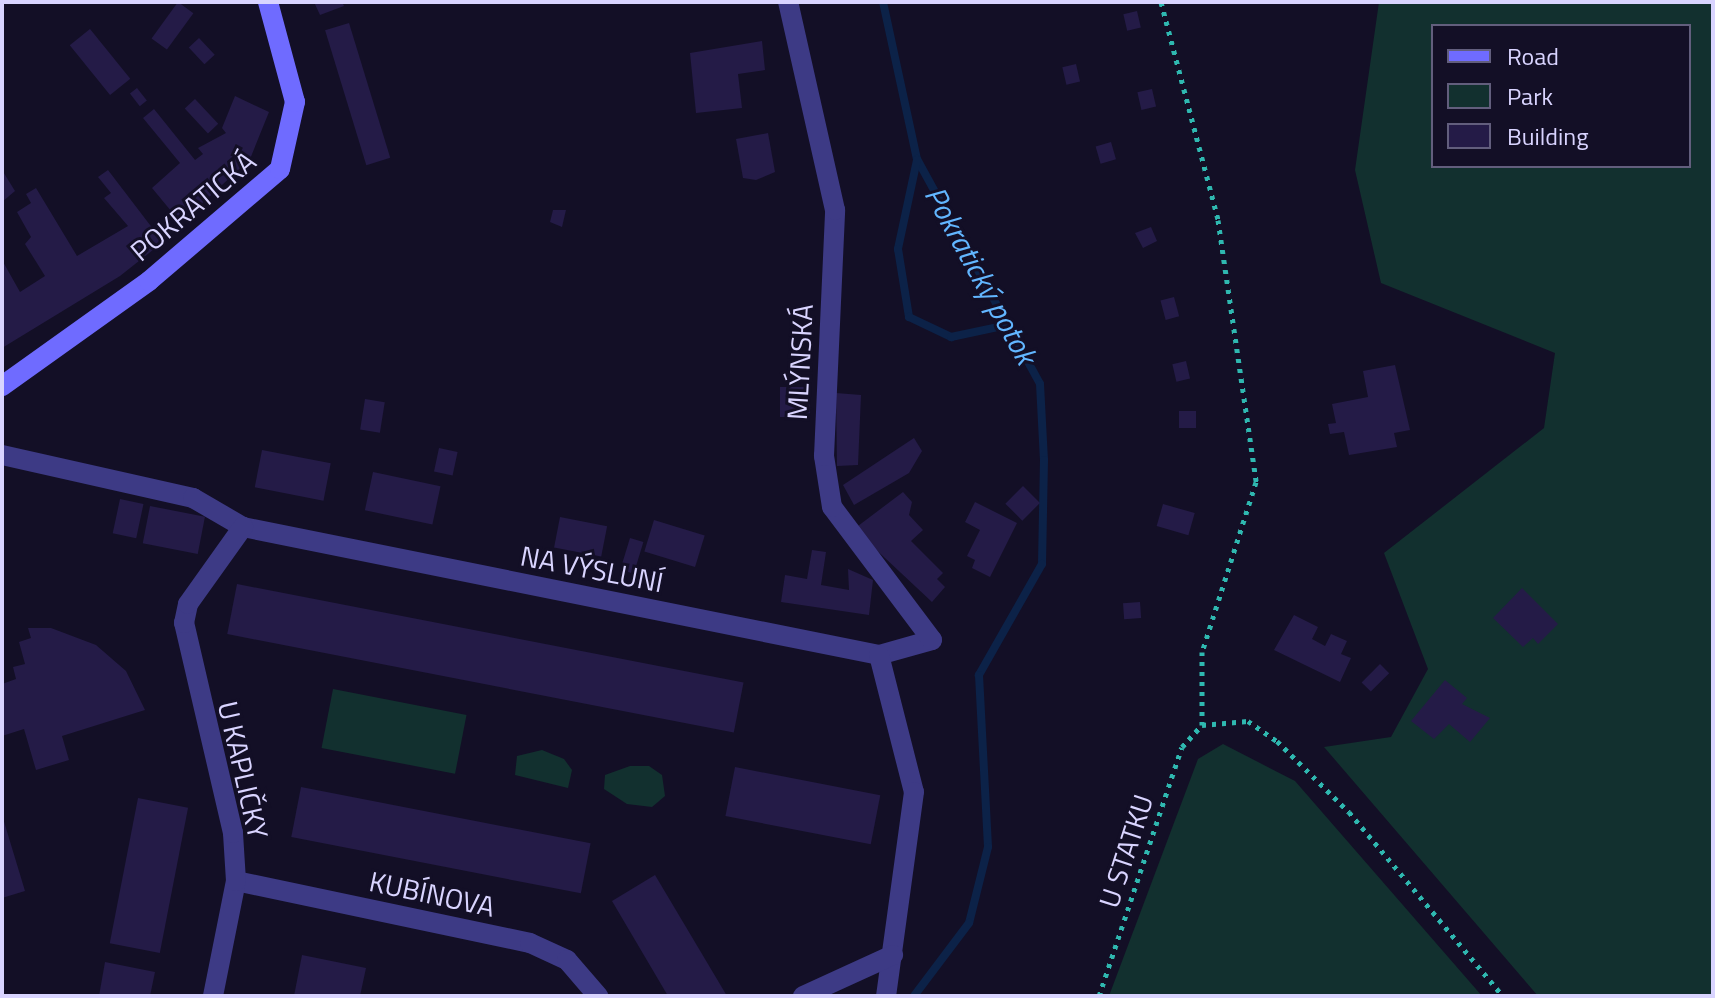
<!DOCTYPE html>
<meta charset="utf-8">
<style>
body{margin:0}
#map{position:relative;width:1715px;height:998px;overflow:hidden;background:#130f26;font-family:"Titillium Web",sans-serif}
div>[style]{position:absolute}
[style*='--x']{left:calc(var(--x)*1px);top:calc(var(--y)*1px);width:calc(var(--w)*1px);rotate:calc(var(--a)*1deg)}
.green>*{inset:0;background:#12302f;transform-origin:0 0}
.stream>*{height:8px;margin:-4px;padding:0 4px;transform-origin:4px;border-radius:4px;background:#0c2248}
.building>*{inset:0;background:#241b47;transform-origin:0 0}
.path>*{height:5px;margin-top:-2.5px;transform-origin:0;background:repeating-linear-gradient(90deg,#2fb8b0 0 4px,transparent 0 10px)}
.street>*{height:20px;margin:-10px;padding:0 10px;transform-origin:10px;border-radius:10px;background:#3d3a85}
.secondary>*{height:20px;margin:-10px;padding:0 10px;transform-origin:10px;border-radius:10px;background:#6f6bff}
span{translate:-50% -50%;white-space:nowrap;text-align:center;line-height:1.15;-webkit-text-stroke:6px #130f26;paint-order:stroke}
.street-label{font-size:28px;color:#d9d4ff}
.water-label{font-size:30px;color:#62b6ff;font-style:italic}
.frame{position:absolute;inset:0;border:4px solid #d9d4ff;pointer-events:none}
.legend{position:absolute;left:1431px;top:24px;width:260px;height:144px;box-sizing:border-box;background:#130f26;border:2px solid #625e7d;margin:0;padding:10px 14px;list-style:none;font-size:24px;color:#d9d4ff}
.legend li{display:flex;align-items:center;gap:16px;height:40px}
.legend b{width:40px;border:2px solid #625e7d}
</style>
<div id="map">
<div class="green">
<i style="clip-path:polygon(evenodd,1379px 2px,1713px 2px,1713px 996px,1538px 996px,1324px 747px,1391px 737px,1428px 669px,1384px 553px,1544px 428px,1555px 353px,1381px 283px,1355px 170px,1379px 2px,1433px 26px,1689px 26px,1689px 166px,1433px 166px,1433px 26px)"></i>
<i style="left:333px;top:689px;width:136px;height:60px;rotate:11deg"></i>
<i style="clip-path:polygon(1223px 744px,1295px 781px,1482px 996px,1109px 996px,1198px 759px)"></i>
<i style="clip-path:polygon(542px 750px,564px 759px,572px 770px,568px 788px,515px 775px,517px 756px)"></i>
<i style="clip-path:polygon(630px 766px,649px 766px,662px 775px,665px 796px,652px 807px,627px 804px,604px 789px,605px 775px)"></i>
</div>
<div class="stream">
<i style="--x:883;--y:2;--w:161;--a:77.8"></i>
<i style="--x:917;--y:159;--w:256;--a:61.3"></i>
<i style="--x:1040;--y:384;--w:76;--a:87"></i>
<i style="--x:1044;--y:460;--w:104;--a:91.1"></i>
<i style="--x:1042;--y:564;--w:128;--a:119.6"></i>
<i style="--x:979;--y:675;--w:172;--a:87"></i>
<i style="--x:988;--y:847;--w:78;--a:104"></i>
<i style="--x:969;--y:923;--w:91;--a:127"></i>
<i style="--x:917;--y:160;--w:91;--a:102.1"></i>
<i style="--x:898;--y:249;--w:69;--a:80.8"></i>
<i style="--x:909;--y:317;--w:47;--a:25.5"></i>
<i style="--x:951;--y:337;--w:62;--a:-12"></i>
</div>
<div class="building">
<i style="left:178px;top:2px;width:19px;height:45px;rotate:36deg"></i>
<i style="clip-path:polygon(314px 2px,342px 2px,344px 6px,320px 15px)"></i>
<i style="left:1137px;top:11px;width:17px;height:14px;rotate:77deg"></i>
<i style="left:349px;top:23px;width:141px;height:25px;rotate:73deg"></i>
<i style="left:90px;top:29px;width:64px;height:26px;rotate:51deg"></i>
<i style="left:199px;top:38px;width:23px;height:14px;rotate:47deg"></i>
<i style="clip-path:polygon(762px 41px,765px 70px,738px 74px,742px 108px,696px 113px,690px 53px)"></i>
<i style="left:1076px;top:64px;width:18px;height:14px;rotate:77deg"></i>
<i style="left:137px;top:88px;width:16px;height:9px;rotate:52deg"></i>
<i style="left:1152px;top:89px;width:18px;height:15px;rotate:77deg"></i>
<i style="clip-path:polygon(235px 96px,269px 112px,250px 159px,181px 223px,152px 188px,180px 163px,143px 118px,154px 109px,195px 160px,203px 154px,198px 148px,226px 133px,222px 128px)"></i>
<i style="left:195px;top:99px;width:34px;height:14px;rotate:47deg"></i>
<i style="clip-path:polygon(768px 133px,775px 172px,756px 180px,743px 178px,736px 139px)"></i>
<i style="left:1111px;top:142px;width:18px;height:16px;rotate:74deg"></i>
<i style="clip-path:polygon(2px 170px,15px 191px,2px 202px)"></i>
<i style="clip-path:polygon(108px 170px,163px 242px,120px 276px,2px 348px,2px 260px,20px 292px,45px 276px,25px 244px,31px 237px,17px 212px,31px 203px,26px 194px,36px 188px,77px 256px,128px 226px,104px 198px,111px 193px,98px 177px)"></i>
<i style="clip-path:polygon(553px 210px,566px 210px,562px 227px,550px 222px)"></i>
<i style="clip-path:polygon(1151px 227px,1157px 241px,1143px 248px,1135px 233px)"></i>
<i style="left:1174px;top:297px;width:20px;height:14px;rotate:75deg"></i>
<i style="left:1186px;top:361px;width:18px;height:14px;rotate:77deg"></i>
<i style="clip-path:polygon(1395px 365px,1410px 430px,1394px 433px,1397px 447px,1349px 455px,1344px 432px,1330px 434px,1328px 424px,1336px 423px,1332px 404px,1368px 397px,1363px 371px)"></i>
<i style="left:780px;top:387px;width:30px;height:30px"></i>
<i style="clip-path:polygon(836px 393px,861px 395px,858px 465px,837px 466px)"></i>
<i style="left:365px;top:399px;width:20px;height:31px;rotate:9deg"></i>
<i style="left:1179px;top:411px;width:17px;height:17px"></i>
<i style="clip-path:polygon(914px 438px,922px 451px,909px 473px,854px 505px,843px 485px)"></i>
<i style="left:439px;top:448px;width:19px;height:24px;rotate:12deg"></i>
<i style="left:262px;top:450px;width:70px;height:38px;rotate:11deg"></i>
<i style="left:373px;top:472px;width:69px;height:39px;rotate:12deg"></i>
<i style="left:1023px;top:486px;width:24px;height:25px;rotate:45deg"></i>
<i style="clip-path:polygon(903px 492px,912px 502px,909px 515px,923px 530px,911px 541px,943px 573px,937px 579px,945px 587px,932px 602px,854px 529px)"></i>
<i style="left:120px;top:499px;width:24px;height:35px;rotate:12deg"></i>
<i style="clip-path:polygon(975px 502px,1017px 523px,990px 577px,972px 568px,975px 560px,967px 556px,980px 530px,965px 522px)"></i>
<i style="left:1163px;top:504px;width:33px;height:23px;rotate:16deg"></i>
<i style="left:150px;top:506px;width:56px;height:38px;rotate:11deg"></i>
<i style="left:560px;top:517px;width:48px;height:31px;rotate:11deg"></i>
<i style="left:654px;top:520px;width:53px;height:33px;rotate:17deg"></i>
<i style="left:630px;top:538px;width:14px;height:33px;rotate:17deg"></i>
<i style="clip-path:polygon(812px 550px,826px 552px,821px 585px,849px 590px,848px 569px,873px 580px,869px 615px,781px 602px,785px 575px,807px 579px)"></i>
<i style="left:237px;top:584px;width:516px;height:51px;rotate:11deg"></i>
<i style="clip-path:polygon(1522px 588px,1558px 624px,1538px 644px,1533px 638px,1523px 647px,1493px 618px)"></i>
<i style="left:1140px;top:602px;width:16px;height:17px;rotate:86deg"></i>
<i style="clip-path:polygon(1294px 615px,1318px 627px,1312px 639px,1325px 646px,1331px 634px,1347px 641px,1341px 654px,1351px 658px,1340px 682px,1274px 650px)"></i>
<i style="clip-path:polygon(28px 628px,51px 628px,96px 645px,126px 671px,145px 710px,62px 736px,69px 760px,36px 770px,24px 729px,2px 736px,2px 684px,16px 679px,13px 667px,25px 664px,19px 642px,31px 638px)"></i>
<i style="left:1380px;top:664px;width:13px;height:26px;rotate:45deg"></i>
<i style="clip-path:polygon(1445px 680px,1467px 698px,1462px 704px,1490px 718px,1470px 742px,1449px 724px,1434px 739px,1411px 721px)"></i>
<i style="left:735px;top:767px;width:148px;height:50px;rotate:11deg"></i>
<i style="left:301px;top:787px;width:295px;height:51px;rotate:11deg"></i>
<i style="left:138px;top:798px;width:51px;height:148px;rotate:11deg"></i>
<i style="clip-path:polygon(2px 815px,25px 891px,2px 898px)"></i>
<i style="clip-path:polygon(655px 875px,727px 996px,668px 996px,612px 901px)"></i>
<i style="clip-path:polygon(302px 955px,366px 968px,360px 996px,294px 996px)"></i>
<i style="clip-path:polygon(105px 962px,155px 972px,150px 996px,99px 996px)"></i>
</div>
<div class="path">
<i style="--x:1161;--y:2;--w:225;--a:75.3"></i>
<i style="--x:1218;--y:220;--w:265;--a:81.7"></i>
<i style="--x:1256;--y:482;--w:178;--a:107.6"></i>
<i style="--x:1202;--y:652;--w:73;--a:90"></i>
<i style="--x:1202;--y:725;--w:46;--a:-5"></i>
<i style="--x:1248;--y:721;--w:35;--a:35"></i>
<i style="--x:1277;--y:741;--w:101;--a:44.6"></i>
<i style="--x:1349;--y:812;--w:240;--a:50.1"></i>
<i style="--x:1099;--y:996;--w:262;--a:-71.6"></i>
<i style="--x:1182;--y:747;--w:30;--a:-48"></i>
</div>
<div class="street">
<i style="--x:2;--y:455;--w:196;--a:12.7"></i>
<i style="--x:193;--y:498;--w:58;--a:30.1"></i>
<i style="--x:243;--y:527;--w:649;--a:11.38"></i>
<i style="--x:879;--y:655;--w:55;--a:-15.8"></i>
<i style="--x:932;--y:640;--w:166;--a:-126.9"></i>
<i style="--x:832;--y:507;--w:52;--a:-98.9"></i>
<i style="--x:824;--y:456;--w:246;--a:-87.4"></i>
<i style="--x:835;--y:210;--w:213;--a:-102.7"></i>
<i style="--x:879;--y:655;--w:141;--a:75.7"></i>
<i style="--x:914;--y:792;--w:206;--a:97.8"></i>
<i style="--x:236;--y:881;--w:300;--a:11.9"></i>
<i style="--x:530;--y:943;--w:41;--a:24.7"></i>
<i style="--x:567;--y:960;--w:48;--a:49.3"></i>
<i style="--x:213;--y:996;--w:117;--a:-78.7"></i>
<i style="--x:236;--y:881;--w:48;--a:-93.6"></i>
<i style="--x:233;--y:833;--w:216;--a:-103.1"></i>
<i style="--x:184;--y:623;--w:19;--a:-78"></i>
<i style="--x:188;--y:604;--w:95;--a:-54.5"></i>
<i style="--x:803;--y:996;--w:99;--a:-24.5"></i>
</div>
<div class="secondary">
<i style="--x:2;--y:386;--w:181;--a:-35.5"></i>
<i style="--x:149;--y:281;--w:172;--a:-40.5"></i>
<i style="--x:280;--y:169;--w:69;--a:-77.4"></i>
<i style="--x:295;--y:102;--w:104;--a:-105.1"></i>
</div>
<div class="street-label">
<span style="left:193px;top:206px;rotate:-40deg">POKRATICKÁ</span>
<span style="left:800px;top:362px;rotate:-87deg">MLÝNSKÁ</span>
<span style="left:592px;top:569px;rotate:11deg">NA VÝSLUNÍ</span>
<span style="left:243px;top:770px;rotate:77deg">U KAPLIČKY</span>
<span style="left:1126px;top:851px;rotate:-72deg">U STATKU</span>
<span style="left:432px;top:894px;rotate:12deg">KUBÍNOVA</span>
</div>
<div class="water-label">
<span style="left:981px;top:275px;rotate:61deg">Pokratický potok</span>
</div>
<div class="frame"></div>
<ul class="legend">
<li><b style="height:10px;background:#6f6bff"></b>Road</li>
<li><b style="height:22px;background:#12302f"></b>Park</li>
<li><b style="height:22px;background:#241b47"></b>Building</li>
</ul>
</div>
